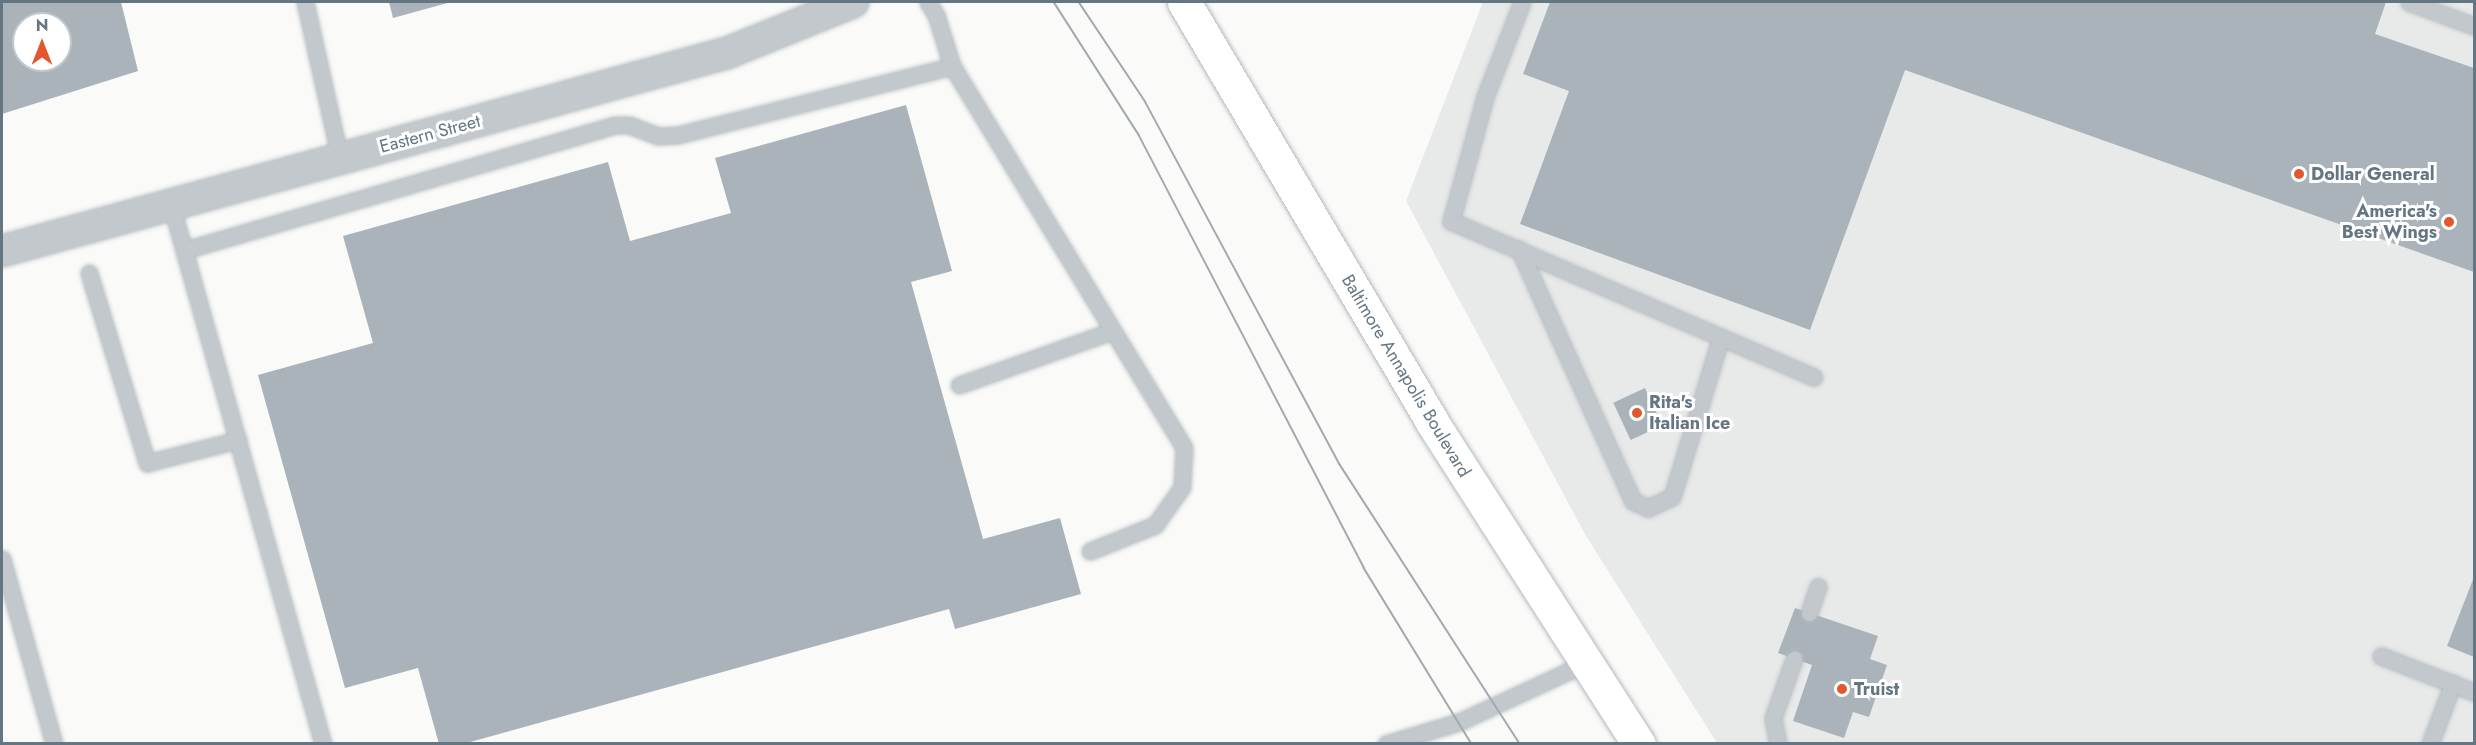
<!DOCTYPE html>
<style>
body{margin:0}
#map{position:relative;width:2476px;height:745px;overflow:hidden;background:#fafaf8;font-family:Jost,sans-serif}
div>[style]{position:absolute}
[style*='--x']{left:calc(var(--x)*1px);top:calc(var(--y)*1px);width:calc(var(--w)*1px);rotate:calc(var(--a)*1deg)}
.built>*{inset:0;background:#e8e9e9}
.building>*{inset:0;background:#aab3b9;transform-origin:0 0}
.roads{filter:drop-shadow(0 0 2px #b3babf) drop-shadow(0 0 2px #b3babf)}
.service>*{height:15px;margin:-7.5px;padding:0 7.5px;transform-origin:7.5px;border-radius:7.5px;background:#c3c8cc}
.minor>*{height:30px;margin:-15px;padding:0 15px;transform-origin:15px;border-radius:15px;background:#c3c8cc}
.secondary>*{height:33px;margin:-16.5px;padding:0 16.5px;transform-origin:16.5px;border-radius:16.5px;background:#fff}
.tram>*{height:1.5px;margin:-0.75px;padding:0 0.75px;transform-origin:0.75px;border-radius:0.75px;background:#a2aab0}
.dots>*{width:16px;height:16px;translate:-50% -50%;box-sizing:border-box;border:3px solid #fff;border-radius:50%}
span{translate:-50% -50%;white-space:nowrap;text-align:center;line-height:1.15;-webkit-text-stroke:6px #fff;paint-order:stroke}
.street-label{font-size:18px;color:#657683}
.poi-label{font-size:18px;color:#657683;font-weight:700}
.left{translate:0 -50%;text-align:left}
.right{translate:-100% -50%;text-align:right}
.frame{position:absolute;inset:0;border:3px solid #657683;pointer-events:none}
.north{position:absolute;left:12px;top:12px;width:60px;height:60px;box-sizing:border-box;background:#fff;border:2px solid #c1c8cd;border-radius:50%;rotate:0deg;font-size:16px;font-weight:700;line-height:24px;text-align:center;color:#657683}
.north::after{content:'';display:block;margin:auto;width:21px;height:27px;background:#e4572e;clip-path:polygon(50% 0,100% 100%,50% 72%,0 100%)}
</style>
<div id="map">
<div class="built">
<i style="clip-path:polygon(1483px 2px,2474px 2px,2474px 743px,1717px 743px,1586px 536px,1406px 201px)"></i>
</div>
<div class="building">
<i style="clip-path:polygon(evenodd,2px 2px,121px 2px,138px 71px,2px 114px,2px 2px,24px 24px,60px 24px,60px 60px,24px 60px,24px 24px)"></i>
<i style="clip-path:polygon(389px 2px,451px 2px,393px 18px)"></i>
<i style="clip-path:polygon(1550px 2px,2386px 2px,2375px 34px,2474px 68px,2474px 272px,1905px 70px,1810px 330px,1520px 224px,1569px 91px,1523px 74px)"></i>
<i style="clip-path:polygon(906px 105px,952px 271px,911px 282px,983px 539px,1060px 518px,1081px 594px,955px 629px,949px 609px,463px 744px,439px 744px,418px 668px,345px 688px,258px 375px,373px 343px,343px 236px,608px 162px,630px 241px,731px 213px,715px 158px)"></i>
<i style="left:1645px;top:388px;width:41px;height:35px;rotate:65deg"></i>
<i style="clip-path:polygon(2474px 577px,2474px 657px,2447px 646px)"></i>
<i style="clip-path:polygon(1795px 608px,1878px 636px,1870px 659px,1887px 665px,1869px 717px,1853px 712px,1844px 738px,1793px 721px,1812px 665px,1778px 653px)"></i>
</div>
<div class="roads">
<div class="service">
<i style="--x:305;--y:2;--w:160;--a:77.4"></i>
<i style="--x:1522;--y:2;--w:102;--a:111.3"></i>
<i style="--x:1485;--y:97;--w:129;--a:105.3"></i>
<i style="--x:1451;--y:221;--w:395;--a:23.3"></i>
<i style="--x:2409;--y:2;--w:69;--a:20.3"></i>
<i style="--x:952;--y:66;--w:447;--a:58.7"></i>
<i style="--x:1184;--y:448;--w:39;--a:93"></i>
<i style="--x:1182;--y:487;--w:47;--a:125.4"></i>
<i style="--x:1155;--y:525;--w:70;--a:158.2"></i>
<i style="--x:171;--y:204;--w:561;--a:74.28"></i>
<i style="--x:1519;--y:249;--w:277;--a:65.7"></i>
<i style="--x:1633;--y:501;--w:17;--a:25"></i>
<i style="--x:1648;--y:508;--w:26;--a:-25"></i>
<i style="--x:1672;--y:497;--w:167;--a:-73"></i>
<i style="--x:185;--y:250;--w:448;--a:-16.2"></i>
<i style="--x:615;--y:125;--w:14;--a:0"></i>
<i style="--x:629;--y:125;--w:31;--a:21"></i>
<i style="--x:658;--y:136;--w:20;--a:-3"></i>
<i style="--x:678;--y:135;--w:283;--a:-14.1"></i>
<i style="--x:952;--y:66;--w:53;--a:-107.4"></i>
<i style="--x:936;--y:15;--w:15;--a:-122"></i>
<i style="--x:89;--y:273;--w:199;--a:73"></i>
<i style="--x:147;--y:463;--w:94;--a:-14.2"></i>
<i style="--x:959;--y:385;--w:162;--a:-19.4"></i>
<i style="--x:2;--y:559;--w:192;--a:74.3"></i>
<i style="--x:1809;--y:613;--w:28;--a:-71"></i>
<i style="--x:2381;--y:656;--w:100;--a:21.2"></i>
<i style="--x:1386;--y:744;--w:76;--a:-16.8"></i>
<i style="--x:1459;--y:722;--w:140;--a:-24.9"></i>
<i style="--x:1778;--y:744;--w:26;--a:-101"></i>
<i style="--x:1773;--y:718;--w:63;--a:-70.4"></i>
<i style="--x:2430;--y:744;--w:65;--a:-69.3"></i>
</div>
<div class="minor">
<i style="--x:2;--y:251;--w:752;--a:-15.28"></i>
<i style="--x:727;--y:53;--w:136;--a:-22"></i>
</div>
<div class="secondary">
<i style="--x:1184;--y:2;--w:488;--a:59.4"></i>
<i style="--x:1432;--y:422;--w:383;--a:57.3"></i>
</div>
</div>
<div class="tram">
<i style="--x:1054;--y:2;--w:158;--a:57.4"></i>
<i style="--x:1139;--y:135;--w:488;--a:62.5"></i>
<i style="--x:1364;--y:568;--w:206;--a:58.5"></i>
<i style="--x:1079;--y:2;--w:119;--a:56.3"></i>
<i style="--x:1145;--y:101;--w:411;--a:61.8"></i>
<i style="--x:1339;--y:463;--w:334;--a:57.2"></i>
</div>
<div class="dots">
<i style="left:2299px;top:174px;background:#e4572e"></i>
<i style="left:2449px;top:222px;background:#e4572e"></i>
<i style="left:1637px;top:413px;background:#e4572e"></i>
<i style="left:1842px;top:689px;background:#e4572e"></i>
</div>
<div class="street-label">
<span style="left:430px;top:134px;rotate:-15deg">Eastern Street</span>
<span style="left:1406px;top:376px;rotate:59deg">Baltimore Annapolis Boulevard</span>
</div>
<div class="poi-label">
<span class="left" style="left:2311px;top:174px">Dollar General</span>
<span class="right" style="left:2437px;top:222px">America's<br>Best Wings</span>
<span class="left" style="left:1649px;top:413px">Rita's<br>Italian Ice</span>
<span class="left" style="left:1854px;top:689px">Truist</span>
</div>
<div class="frame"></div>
<div class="north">N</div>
</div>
